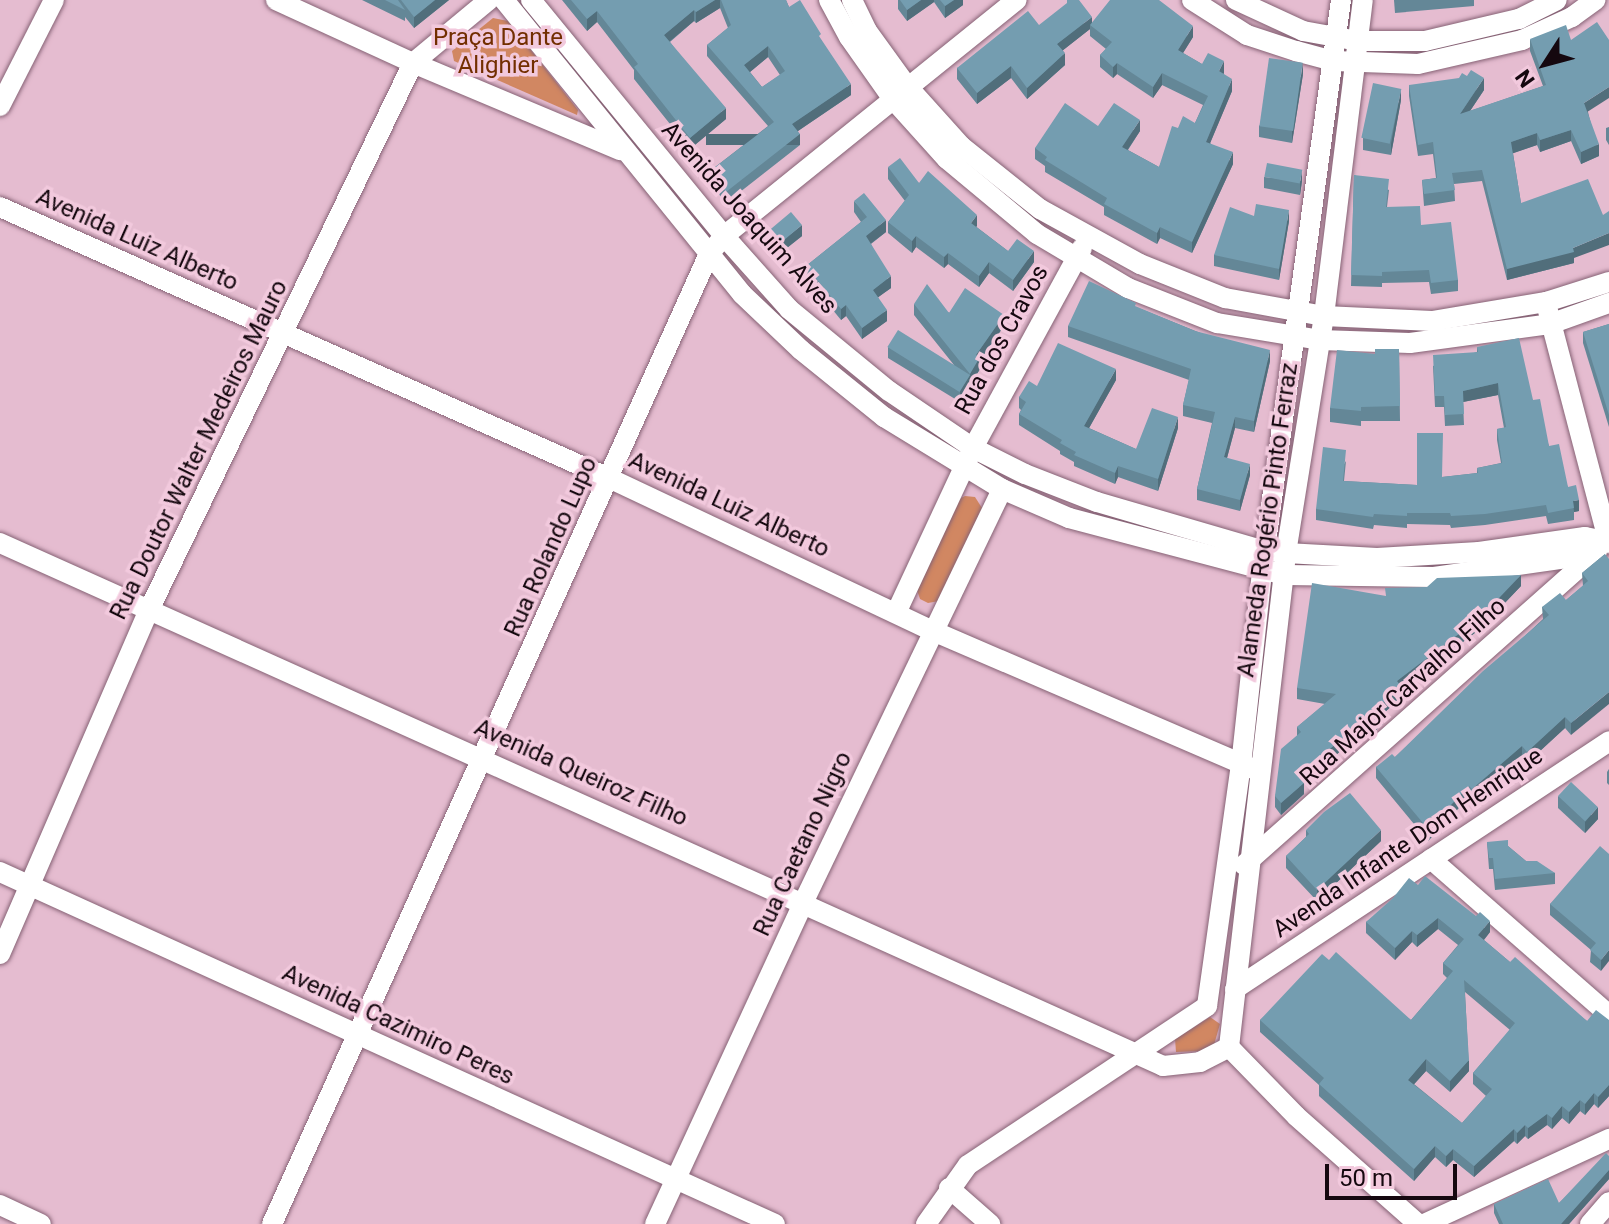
<!DOCTYPE html>
<meta charset="utf-8">
<style>
body{margin:0}
#map{position:relative;width:1609px;height:1224px;overflow:hidden;background:#e5bcd0;font-family:Roboto,sans-serif}
div>[style]{position:absolute}
[style*='--x']{left:calc(var(--x)*1px);top:calc(var(--y)*1px);width:calc(var(--w)*1px);rotate:calc(var(--a)*1deg)}
.green>*{inset:0;background:#d18762}
.roads{filter:drop-shadow(0 0 2px #866275) drop-shadow(0 0 2px #866275)}
.minor>*{height:20px;margin:-10px;padding:0 10px;transform-origin:10px;border-radius:10px;background:#fff}
.wall>*{inset:0;background:#648797}
.shaded-wall>*{inset:0;background:#516e7b;transform-origin:0 0}
.building>*{inset:0;background:#749db0;transform-origin:0 0}
span{translate:-50% -50%;white-space:nowrap;text-align:center;line-height:1.15;-webkit-text-stroke:7px #f2c9dd;paint-order:stroke}
.park-label{font-size:24px;color:#722e00}
.street-label{font-size:24px;color:#15080f}
.north{position:absolute;left:1505px;top:24px;width:80px;height:80px;-webkit-text-stroke:6px #f2c9dd;paint-order:stroke;rotate:234deg;font-size:22px;font-weight:700;line-height:32px;text-align:center;color:#15080f}
.north::after{content:'';display:block;margin:auto;width:28px;height:36px;background:#15080f;clip-path:polygon(50% 0,100% 100%,50% 72%,0 100%)}
.scale{position:absolute;left:1325px;top:1164px;width:132px;height:36px;box-sizing:border-box;border:4px solid #15080f;border-top:0;padding-left:10px;font-size:24px;line-height:28px;white-space:nowrap;color:#15080f;-webkit-text-stroke:6px #f2c9dd;paint-order:stroke}
</style>
<div id="map">
<div class="green">
<i style="clip-path:polygon(493px 18px,508px 21px,578px 110px,577px 115px,454px 61px,452px 51px)"></i>
<i style="clip-path:polygon(965px 496px,975px 497px,982px 508px,939px 601px,928px 603px,920px 599px,917px 590px,959px 499px)"></i>
<i style="clip-path:polygon(1210px 1017px,1220px 1024px,1214px 1045px,1203px 1051px,1176px 1052px,1175px 1039px)"></i>
</div>
<div class="roads">
<div class="minor">
<i style="--x:276;--y:0;--w:151;--a:24.7"></i>
<i style="--x:413;--y:63;--w:225;--a:22.8"></i>
<i style="--x:504;--y:0;--w:378;--a:51"></i>
<i style="--x:742;--y:294;--w:81;--a:43.5"></i>
<i style="--x:801;--y:350;--w:107;--a:38.9"></i>
<i style="--x:884;--y:417;--w:138;--a:31.4"></i>
<i style="--x:1002;--y:489;--w:73;--a:23.4"></i>
<i style="--x:1069;--y:518;--w:223;--a:14.8"></i>
<i style="--x:1285;--y:575;--w:149;--a:0.8"></i>
<i style="--x:1434;--y:577;--w:163;--a:-8.1"></i>
<i style="--x:531;--y:0;--w:305;--a:50.7"></i>
<i style="--x:724;--y:236;--w:98;--a:48.3"></i>
<i style="--x:789;--y:309;--w:129;--a:39.4"></i>
<i style="--x:889;--y:391;--w:102;--a:34.2"></i>
<i style="--x:973;--y:448;--w:58;--a:26.6"></i>
<i style="--x:1025;--y:474;--w:77;--a:21.3"></i>
<i style="--x:1097;--y:502;--w:175;--a:16.3"></i>
<i style="--x:1265;--y:551;--w:21;--a:5"></i>
<i style="--x:1286;--y:553;--w:91;--a:3.1"></i>
<i style="--x:1377;--y:558;--w:102;--a:-3.4"></i>
<i style="--x:1479;--y:552;--w:107;--a:-8.1"></i>
<i style="--x:1585;--y:537;--w:24;--a:12"></i>
<i style="--x:829;--y:0;--w:42;--a:61.6"></i>
<i style="--x:849;--y:37;--w:75;--a:54.8"></i>
<i style="--x:892;--y:98;--w:82;--a:48"></i>
<i style="--x:947;--y:159;--w:117;--a:39.8"></i>
<i style="--x:1037;--y:234;--w:106;--a:30.7"></i>
<i style="--x:1128;--y:288;--w:96;--a:21.5"></i>
<i style="--x:1217;--y:323;--w:104;--a:9.4"></i>
<i style="--x:1320;--y:340;--w:90;--a:1.9"></i>
<i style="--x:1410;--y:343;--w:141;--a:-7.7"></i>
<i style="--x:1550;--y:324;--w:63;--a:-19.6"></i>
<i style="--x:852;--y:0;--w:34;--a:64"></i>
<i style="--x:867;--y:31;--w:68;--a:54"></i>
<i style="--x:907;--y:86;--w:81;--a:48"></i>
<i style="--x:961;--y:146;--w:101;--a:38.6"></i>
<i style="--x:1040;--y:209;--w:114;--a:28.8"></i>
<i style="--x:1140;--y:264;--w:92;--a:21.8"></i>
<i style="--x:1225;--y:298;--w:101;--a:10.3"></i>
<i style="--x:1324;--y:316;--w:108;--a:2.7"></i>
<i style="--x:1432;--y:321;--w:116;--a:-9.5"></i>
<i style="--x:1546;--y:302;--w:66;--a:-17.6"></i>
<i style="--x:1192;--y:0;--w:65;--a:32.5"></i>
<i style="--x:1247;--y:35;--w:52;--a:18.1"></i>
<i style="--x:1296;--y:51;--w:39;--a:15"></i>
<i style="--x:1334;--y:61;--w:84;--a:2"></i>
<i style="--x:1418;--y:64;--w:107;--a:-13"></i>
<i style="--x:1522;--y:40;--w:55;--a:-24.7"></i>
<i style="--x:1572;--y:17;--w:29;--a:-36"></i>
<i style="--x:1236;--y:0;--w:74;--a:24.8"></i>
<i style="--x:1303;--y:31;--w:56;--a:10.3"></i>
<i style="--x:1358;--y:41;--w:67;--a:0"></i>
<i style="--x:1425;--y:41;--w:97;--a:-13.2"></i>
<i style="--x:1519;--y:19;--w:42;--a:-26.6"></i>
<i style="--x:0;--y:106;--w:119;--a:-63"></i>
<i style="--x:0;--y:207;--w:669;--a:24"></i>
<i style="--x:611;--y:479;--w:356;--a:25.3"></i>
<i style="--x:933;--y:631;--w:356;--a:23.3"></i>
<i style="--x:1548;--y:311;--w:240;--a:75.3"></i>
<i style="--x:0;--y:543;--w:1275;--a:24.21"></i>
<i style="--x:1163;--y:1066;--w:37;--a:-6"></i>
<i style="--x:1200;--y:1062;--w:33;--a:-27"></i>
<i style="--x:897;--y:611;--w:180;--a:-65"></i>
<i style="--x:973;--y:448;--w:228;--a:-61.4"></i>
<i style="--x:1431;--y:859;--w:237;--a:41.2"></i>
<i style="--x:1244;--y:865;--w:472;--a:-41.6"></i>
<i style="--x:0;--y:872;--w:851;--a:24.43"></i>
<i style="--x:0;--y:954;--w:373;--a:-66.6"></i>
<i style="--x:148;--y:612;--w:610;--a:-64.23"></i>
<i style="--x:413;--y:63;--w:99;--a:-39.7"></i>
<i style="--x:1235;--y:989;--w:449;--a:-33.5"></i>
<i style="--x:1207;--y:1006;--w:243;--a:-82"></i>
<i style="--x:1241;--y:765;--w:195;--a:-83.8"></i>
<i style="--x:1262;--y:571;--w:576;--a:-82.12"></i>
<i style="--x:1229;--y:1047;--w:497;--a:-83.4"></i>
<i style="--x:1286;--y:553;--w:240;--a:-80.9"></i>
<i style="--x:1324;--y:316;--w:318;--a:-83"></i>
<i style="--x:1229;--y:1047;--w:96;--a:45.8"></i>
<i style="--x:1296;--y:1116;--w:163;--a:41.5"></i>
<i style="--x:949;--y:1188;--w:55;--a:41.3"></i>
<i style="--x:0;--y:1205;--w:45;--a:24.9"></i>
<i style="--x:272;--y:1224;--w:1064;--a:-65.75"></i>
<i style="--x:709;--y:254;--w:23;--a:-50"></i>
<i style="--x:724;--y:236;--w:376;--a:-38.9"></i>
<i style="--x:655;--y:1224;--w:356;--a:-65.2"></i>
<i style="--x:804;--y:901;--w:457;--a:-64.3"></i>
<i style="--x:926;--y:1224;--w:72;--a:-54.6"></i>
<i style="--x:968;--y:1165;--w:287;--a:-33.6"></i>
<i style="--x:1424;--y:1224;--w:204;--a:-24.7"></i>
<i style="--x:1590;--y:1224;--w:29;--a:-49"></i>
</div>
</div>
<div class="wall">
<i style="clip-path:polygon(362px 0,449px 0,414px 28px,405px 17px,405px 21px)"></i>
<i style="clip-path:polygon(evenodd,562px 0,786px 0,789px 7px,821px 40px,851px 95px,798px 131px,800px 145px,726px 203px,710px 183px,710px 171px,768px 126px,707px 56px,707px 45px,728px 28px,720px 8px,696px 23px,694px 21px,670px 42px,726px 119px,690px 149px,634px 79px,634px 70px,597px 22px,587px 31px,562px 0,768px 57px,780px 75px,762px 87px,750px 72px,768px 57px)"></i>
<i style="clip-path:polygon(898px 0,963px 0,963px 5px,945px 18px,934px 2px,907px 21px,898px 9px)"></i>
<i style="clip-path:polygon(1394px 0,1474px 0,1474px 6px,1395px 13px)"></i>
<i style="clip-path:polygon(1092px 23px,1193px 37px,1183px 53px,1202px 64px,1224px 73px,1223px 74px,1232px 91px,1210px 143px,1233px 164px,1192px 253px,1160px 238px,1157px 244px,1104px 215px,1104px 207px,1045px 172px,1045px 166px,1035px 159px,1035px 148px,1098px 126px,1140px 131px,1128px 150px,1159px 167px,1178px 128px,1195px 123px,1203px 105px,1162px 85px,1153px 98px,1117px 74px,1113px 78px,1100px 67px,1100px 55px,1106px 49px,1090px 36px,1090px 29px,1063px 50px,1065px 65px,1027px 99px,1011px 78px,977px 104px,957px 79px,957px 68px,1039px 25px)"></i>
<i style="clip-path:polygon(1530px 39px,1588px 112px,1599px 156px,1581px 164px,1571px 141px,1540px 152px,1537px 145px,1513px 153px,1521px 203px,1574px 258px,1574px 263px,1507px 280px,1482px 181px,1454px 184px,1455px 201px,1424px 206px,1422px 180px,1436px 178px,1433px 154px,1418px 156px,1409px 96px,1409px 85px,1484px 90px,1470px 111px,1543px 86px,1530px 51px)"></i>
<i style="clip-path:polygon(1303px 74px,1292px 143px,1259px 137px,1259px 126px)"></i>
<i style="clip-path:polygon(1401px 100px,1391px 155px,1363px 150px,1363px 138px)"></i>
<i style="clip-path:polygon(1609px 127px,1609px 145px,1606px 140px,1606px 128px)"></i>
<i style="clip-path:polygon(888px 167px,919px 183px,1008px 251px,1034px 262px,1013px 291px,989px 273px,979px 287px,948px 264px,944px 268px,916px 247px,912px 253px,888px 233px,888px 222px,905px 201px,888px 179px)"></i>
<i style="clip-path:polygon(1354px 175px,1389px 190px,1387px 207px,1421px 225px,1458px 280px,1458px 291px,1431px 294px,1429px 282px,1382px 283px,1382px 287px,1351px 286px)"></i>
<i style="clip-path:polygon(1264px 177px,1302px 181px,1300px 195px,1264px 188px)"></i>
<i style="clip-path:polygon(854px 201px,886px 232px,871px 244px,891px 288px,878px 297px,887px 321px,862px 339px,846px 316px,841px 320px,806px 277px,806px 266px,861px 222px,854px 212px)"></i>
<i style="clip-path:polygon(1254px 216px,1289px 221px,1279px 280px,1214px 266px,1214px 255px)"></i>
<i style="clip-path:polygon(767px 231px,802px 236px,778px 255px,767px 242px)"></i>
<i style="clip-path:polygon(914px 304px,1004px 326px,980px 360px,980px 369px,960px 402px,888px 358px,888px 347px,954px 365px,914px 315px)"></i>
<i style="clip-path:polygon(1136px 307px,1270px 361px,1254px 432px,1235px 428px,1227px 458px,1250px 475px,1240px 511px,1197px 500px,1197px 489px,1212px 423px,1183px 416px,1183px 405px,1189px 380px,1068px 337px,1068px 326px)"></i>
<i style="clip-path:polygon(1609px 324px,1609px 427px,1583px 343px,1583px 332px)"></i>
<i style="clip-path:polygon(1477px 347px,1533px 400px,1549px 446px,1579px 511px,1574px 512px,1574px 520px,1548px 524px,1546px 516px,1485px 525px,1451px 528px,1450px 525px,1407px 524px,1407px 528px,1374px 525px,1373px 529px,1316px 520px,1316px 509px,1346px 461px,1344px 481px,1417px 485px,1442px 477px,1477px 473px,1477px 468px,1501px 463px,1497px 440px,1497px 429px,1504px 428px,1498px 395px,1463px 402px,1464px 425px,1445px 426px,1444px 407px,1435px 407px,1433px 366px,1477px 352px)"></i>
<i style="clip-path:polygon(1399px 349px,1400px 421px,1361px 421px,1361px 426px,1330px 422px,1330px 408px,1375px 354px)"></i>
<i style="clip-path:polygon(1116px 380px,1089px 428px,1136px 449px,1178px 428px,1158px 491px,1118px 477px,1115px 484px,1074px 466px,1074px 462px,1060px 454px,1060px 451px,1019px 425px,1019px 414px,1021px 410px,1019px 408px,1019px 397px,1037px 386px)"></i>
<i style="clip-path:polygon(1605px 554px,1571px 735px,1565px 728px,1527px 763px,1522px 758px,1472px 800px,1469px 797px,1428px 841px,1376px 778px,1376px 767px,1395px 757px,1543px 619px,1542px 607px,1566px 600px,1583px 586px,1582px 573px)"></i>
<i style="clip-path:polygon(1521px 586px,1480px 629px,1401px 689px,1401px 697px,1383px 714px,1383px 724px,1368px 737px,1363px 731px,1304px 783px,1304px 794px,1281px 815px,1275px 807px,1275px 796px,1297px 736px,1297px 727px,1325px 704px,1297px 699px,1297px 688px,1386px 596px)"></i>
<i style="clip-path:polygon(1609px 769px,1609px 785px,1607px 783px,1607px 772px)"></i>
<i style="clip-path:polygon(1558px 796px,1598px 819px,1585px 833px,1558px 808px)"></i>
<i style="clip-path:polygon(1306px 830px,1381px 841px,1317px 901px,1286px 868px,1286px 856px,1306px 837px)"></i>
<i style="clip-path:polygon(1487px 842px,1508px 846px,1526px 861px,1555px 873px,1555px 884px,1495px 890px,1493px 869px,1489px 869px)"></i>
<i style="clip-path:polygon(1609px 854px,1601px 971px,1590px 962px,1591px 950px,1550px 915px,1550px 904px)"></i>
<i style="clip-path:polygon(evenodd,1418px 885px,1490px 932px,1484px 940px,1510px 962px,1587px 1021px,1609px 1020px,1609px 1096px,1598px 1108px,1594px 1104px,1585px 1115px,1580px 1111px,1569px 1124px,1562px 1118px,1552px 1129px,1547px 1125px,1528px 1139px,1525px 1136px,1517px 1144px,1514px 1141px,1474px 1177px,1453px 1160px,1446px 1167px,1435px 1157px,1414px 1181px,1319px 1096px,1319px 1085px,1260px 1032px,1260px 1020px,1329px 960px,1411px 1020px,1447px 978px,1443px 974px,1443px 963px,1458px 945px,1438px 929px,1417px 947px,1412px 942px,1395px 960px,1366px 933px,1366px 922px,1418px 885px,1465px 992px,1510px 1030px,1473px 1073px,1473px 1084px,1486px 1096px,1462px 1123px,1414px 1084px,1426px 1071px,1450px 1092px,1469px 1071px,1465px 992px)"></i>
<i style="clip-path:polygon(1609px 1156px,1609px 1179px,1569px 1224px,1499px 1224px,1494px 1213px,1494px 1204px,1559px 1203px)"></i>
</div>
<div class="shaded-wall">
<i style="clip-path:polygon(435px 0,449px 0,414px 28px,414px 17px)"></i>
<i style="clip-path:polygon(715px 0,720px 0,720px 8px,696px 23px,696px 12px)"></i>
<i style="clip-path:polygon(921px 0,934px 0,934px 2px,907px 21px,907px 10px)"></i>
<i style="clip-path:polygon(954px 0,963px 0,963px 5px,945px 18px,945px 6px)"></i>
<i style="clip-path:polygon(694px 10px,694px 21px,664px 46px,664px 35px)"></i>
<i style="clip-path:polygon(597px 11px,597px 22px,587px 31px,587px 19px)"></i>
<i style="clip-path:polygon(1092px 17px,1092px 26px,1090px 25px,1090px 29px,1057px 55px,1057px 44px)"></i>
<i style="clip-path:polygon(1193px 26px,1193px 37px,1178px 61px,1178px 50px)"></i>
<i style="clip-path:polygon(768px 46px,768px 57px,744px 77px,744px 65px)"></i>
<i style="clip-path:polygon(1065px 53px,1065px 65px,1027px 99px,1027px 88px)"></i>
<i style="clip-path:polygon(1224px 61px,1224px 73px,1219px 82px,1219px 71px)"></i>
<i style="clip-path:polygon(1117px 63px,1117px 74px,1113px 78px,1113px 67px)"></i>
<i style="clip-path:polygon(1303px 63px,1303px 74px,1292px 143px,1292px 132px)"></i>
<i style="clip-path:polygon(1011px 66px,1011px 78px,977px 104px,977px 93px)"></i>
<i style="clip-path:polygon(1162px 73px,1162px 85px,1153px 98px,1153px 87px)"></i>
<i style="clip-path:polygon(1484px 78px,1484px 90px,1460px 126px,1460px 114px)"></i>
<i style="clip-path:polygon(1232px 79px,1232px 91px,1206px 153px,1206px 142px)"></i>
<i style="clip-path:polygon(851px 84px,851px 95px,792px 135px,792px 124px)"></i>
<i style="clip-path:polygon(1609px 87px,1609px 98px,1584px 114px,1584px 103px)"></i>
<i style="clip-path:polygon(1401px 89px,1401px 100px,1391px 155px,1391px 144px)"></i>
<i style="clip-path:polygon(726px 108px,726px 119px,690px 149px,690px 138px)"></i>
<i style="clip-path:polygon(1140px 120px,1140px 131px,1122px 158px,1122px 147px)"></i>
<i style="clip-path:polygon(1571px 130px,1571px 141px,1540px 152px,1540px 140px)"></i>
<i style="clip-path:polygon(1537px 133px,1537px 145px,1511px 154px,1511px 142px)"></i>
<i style="left:800px;top:134px;width:11px;height:94px;rotate:90deg"></i>
<i style="clip-path:polygon(1599px 144px,1599px 156px,1581px 164px,1581px 152px)"></i>
<i style="clip-path:polygon(1233px 152px,1233px 164px,1192px 253px,1192px 242px)"></i>
<i style="clip-path:polygon(1302px 170px,1302px 181px,1300px 195px,1300px 184px)"></i>
<i style="clip-path:polygon(1289px 210px,1289px 221px,1279px 280px,1279px 269px)"></i>
<i style="clip-path:polygon(977px 215px,977px 226px,971px 234px,971px 223px)"></i>
<i style="clip-path:polygon(886px 220px,886px 232px,866px 247px,866px 236px)"></i>
<i style="clip-path:polygon(802px 225px,802px 236px,778px 255px,778px 244px)"></i>
<i style="clip-path:polygon(1160px 227px,1160px 238px,1157px 244px,1157px 233px)"></i>
<i style="clip-path:polygon(1609px 233px,1609px 245px,1574px 258px,1574px 263px,1507px 280px,1507px 269px,1573px 248px)"></i>
<i style="clip-path:polygon(916px 236px,916px 247px,912px 253px,912px 241px)"></i>
<i style="clip-path:polygon(1034px 251px,1034px 262px,1013px 291px,1013px 280px)"></i>
<i style="clip-path:polygon(948px 253px,948px 264px,944px 268px,944px 257px)"></i>
<i style="clip-path:polygon(989px 262px,989px 273px,979px 287px,979px 276px)"></i>
<i style="clip-path:polygon(891px 276px,891px 288px,873px 301px,873px 290px)"></i>
<i style="clip-path:polygon(846px 305px,846px 316px,841px 320px,841px 309px)"></i>
<i style="clip-path:polygon(887px 310px,887px 321px,862px 339px,862px 328px)"></i>
<i style="clip-path:polygon(1004px 315px,1004px 326px,980px 360px,980px 369px,970px 385px,970px 374px,976px 355px)"></i>
<i style="clip-path:polygon(1270px 350px,1270px 361px,1254px 432px,1254px 421px)"></i>
<i style="clip-path:polygon(1116px 369px,1116px 380px,1084px 437px,1084px 426px)"></i>
<i style="clip-path:polygon(970px 375px,970px 386px,960px 402px,960px 391px)"></i>
<i style="clip-path:polygon(1498px 383px,1498px 395px,1463px 402px,1463px 391px)"></i>
<i style="clip-path:polygon(1178px 417px,1178px 428px,1158px 491px,1158px 479px)"></i>
<i style="clip-path:polygon(1235px 417px,1235px 428px,1224px 469px,1224px 457px)"></i>
<i style="clip-path:polygon(1250px 464px,1250px 475px,1240px 511px,1240px 500px)"></i>
<i style="clip-path:polygon(1118px 466px,1118px 477px,1115px 484px,1115px 473px)"></i>
<i style="clip-path:polygon(1579px 500px,1579px 511px,1574px 512px,1573px 501px)"></i>
<i style="clip-path:polygon(1521px 575px,1521px 586px,1480px 629px,1401px 689px,1401px 697px,1383px 714px,1383px 724px,1368px 737px,1368px 726px,1378px 707px,1397px 681px)"></i>
<i style="clip-path:polygon(1609px 692px,1609px 704px,1571px 735px,1571px 723px)"></i>
<i style="clip-path:polygon(1565px 717px,1565px 728px,1527px 763px,1527px 752px)"></i>
<i style="clip-path:polygon(1363px 720px,1363px 731px,1299px 788px,1299px 776px)"></i>
<i style="clip-path:polygon(1522px 746px,1522px 758px,1472px 800px,1472px 789px)"></i>
<i style="clip-path:polygon(1304px 783px,1304px 794px,1281px 815px,1281px 803px)"></i>
<i style="clip-path:polygon(1469px 786px,1469px 797px,1428px 841px,1428px 829px)"></i>
<i style="clip-path:polygon(1598px 807px,1598px 819px,1585px 833px,1585px 822px)"></i>
<i style="clip-path:polygon(1381px 830px,1381px 841px,1317px 901px,1317px 890px)"></i>
<i style="clip-path:polygon(1438px 918px,1438px 929px,1417px 947px,1417px 935px)"></i>
<i style="clip-path:polygon(1490px 921px,1490px 932px,1478px 947px,1478px 935px)"></i>
<i style="clip-path:polygon(1412px 931px,1412px 942px,1395px 960px,1395px 948px)"></i>
<i style="clip-path:polygon(1609px 950px,1609px 961px,1601px 971px,1601px 960px)"></i>
<i style="clip-path:polygon(1426px 1059px,1426px 1071px,1408px 1091px,1408px 1080px)"></i>
<i style="clip-path:polygon(1469px 1060px,1469px 1071px,1450px 1092px,1450px 1081px)"></i>
<i style="clip-path:polygon(1609px 1085px,1609px 1096px,1598px 1108px,1598px 1097px)"></i>
<i style="clip-path:polygon(1594px 1093px,1594px 1104px,1585px 1115px,1585px 1104px)"></i>
<i style="clip-path:polygon(1580px 1100px,1580px 1111px,1569px 1124px,1569px 1112px)"></i>
<i style="clip-path:polygon(1562px 1106px,1562px 1118px,1552px 1129px,1552px 1118px)"></i>
<i style="clip-path:polygon(1547px 1114px,1547px 1125px,1528px 1139px,1528px 1128px)"></i>
<i style="clip-path:polygon(1525px 1125px,1525px 1136px,1517px 1144px,1517px 1133px)"></i>
<i style="clip-path:polygon(1514px 1129px,1514px 1141px,1474px 1177px,1474px 1166px)"></i>
<i style="clip-path:polygon(1435px 1146px,1435px 1157px,1414px 1181px,1414px 1169px)"></i>
<i style="clip-path:polygon(1453px 1149px,1453px 1160px,1446px 1167px,1446px 1156px)"></i>
<i style="clip-path:polygon(1609px 1170px,1609px 1179px,1569px 1224px,1561px 1224px)"></i>
</div>
<div class="building">
<i style="clip-path:polygon(385px 0,398px 0,405px 10px)"></i>
<i style="clip-path:polygon(401px 0,435px 0,414px 17px)"></i>
<i style="clip-path:polygon(571px 0,715px 0,696px 12px,694px 10px,664px 35px,726px 108px,690px 138px,634px 67px,638px 64px,597px 11px,587px 19px)"></i>
<i style="clip-path:polygon(evenodd,721px 0,786px 0,789px 7px,800px 0,821px 34px,819px 36px,851px 84px,792px 124px,800px 134px,726px 192px,710px 171px,774px 122px,707px 45px,731px 25px,721px 0,768px 46px,785px 71px,762px 87px,744px 65px,768px 46px)"></i>
<i style="clip-path:polygon(900px 0,921px 0,907px 10px)"></i>
<i style="clip-path:polygon(940px 0,954px 0,945px 6px)"></i>
<i style="clip-path:polygon(1067px 0,1079px 0,1092px 17px,1057px 44px,1065px 53px,1027px 88px,1011px 66px,977px 93px,957px 68px,1028px 11px,1039px 25px,1067px 3px)"></i>
<i style="clip-path:polygon(1110px 0,1159px 0,1193px 26px,1178px 50px,1202px 64px,1208px 53px,1224px 61px,1219px 71px,1232px 79px,1206px 142px,1233px 152px,1192px 242px,1160px 227px,1157px 233px,1104px 204px,1107px 198px,1045px 160px,1047px 157px,1035px 148px,1065px 103px,1098px 126px,1114px 103px,1140px 120px,1122px 147px,1159px 167px,1172px 126px,1178px 128px,1183px 116px,1195px 123px,1208px 96px,1162px 73px,1153px 87px,1117px 63px,1113px 67px,1100px 55px,1112px 42px,1090px 25px)"></i>
<i style="clip-path:polygon(1597px 22px,1609px 40px,1609px 87px,1584px 103px,1599px 144px,1581px 152px,1571px 130px,1540px 140px,1537px 133px,1511px 142px,1521px 203px,1588px 179px,1603px 215px,1609px 211px,1609px 233px,1573px 248px,1574px 252px,1507px 269px,1482px 170px,1452px 173px,1455px 190px,1424px 194px,1422px 180px,1437px 178px,1433px 142px,1418px 145px,1409px 85px,1459px 78px,1462px 73px,1467px 76px,1471px 70px,1484px 78px,1460px 114px,1546px 85px,1530px 39px,1566px 25px,1571px 40px)"></i>
<i style="left:1269px;top:58px;width:34px;height:69px;rotate:8deg"></i>
<i style="left:1373px;top:83px;width:29px;height:56px;rotate:12deg"></i>
<i style="clip-path:polygon(900px 158px,919px 183px,928px 171px,977px 215px,971px 223px,1008px 251px,1017px 239px,1034px 251px,1013px 280px,989px 262px,979px 276px,948px 253px,944px 257px,916px 236px,912px 241px,888px 222px,909px 195px,888px 167px)"></i>
<i style="left:1267px;top:163px;width:36px;height:14px;rotate:11deg"></i>
<i style="clip-path:polygon(1354px 175px,1389px 179px,1386px 207px,1420px 206px,1421px 225px,1451px 222px,1458px 280px,1431px 283px,1429px 270px,1382px 272px,1382px 276px,1351px 275px)"></i>
<i style="clip-path:polygon(864px 193px,886px 220px,866px 236px,891px 276px,873px 290px,887px 310px,862px 328px,846px 305px,841px 309px,806px 266px,867px 217px,854px 201px)"></i>
<i style="clip-path:polygon(1256px 204px,1289px 210px,1279px 269px,1214px 255px,1230px 207px,1254px 216px)"></i>
<i style="left:791px;top:212px;width:17px;height:31px;rotate:50deg"></i>
<i style="clip-path:polygon(1089px 281px,1136px 303px,1135px 306px,1195px 331px,1270px 350px,1254px 421px,1235px 417px,1224px 457px,1250px 464px,1240px 500px,1197px 489px,1215px 412px,1183px 405px,1191px 369px,1068px 326px)"></i>
<i style="clip-path:polygon(927px 284px,949px 313px,965px 288px,1004px 315px,976px 355px,980px 357px,970px 374px,914px 304px)"></i>
<i style="clip-path:polygon(1609px 324px,1609px 415px,1583px 332px)"></i>
<i style="left:898px;top:330px;width:85px;height:20px;rotate:32deg"></i>
<i style="clip-path:polygon(1519px 338px,1533px 400px,1540px 399px,1549px 446px,1559px 444px,1568px 487px,1576px 485px,1579px 500px,1573px 501px,1574px 508px,1548px 513px,1546px 505px,1485px 514px,1451px 516px,1450px 513px,1407px 513px,1407px 516px,1374px 514px,1373px 517px,1316px 509px,1323px 447px,1346px 450px,1343px 481px,1417px 485px,1417px 433px,1443px 433px,1442px 477px,1478px 473px,1477px 468px,1502px 463px,1497px 429px,1506px 427px,1498px 383px,1463px 391px,1464px 414px,1445px 415px,1444px 396px,1435px 396px,1433px 355px,1478px 352px,1477px 347px)"></i>
<i style="clip-path:polygon(1058px 343px,1116px 369px,1084px 426px,1136px 449px,1152px 408px,1178px 417px,1158px 479px,1118px 466px,1115px 473px,1074px 455px,1076px 452px,1060px 443px,1062px 440px,1019px 414px,1026px 402px,1019px 397px,1029px 381px,1037px 386px)"></i>
<i style="clip-path:polygon(1375px 349px,1399px 349px,1400px 406px,1361px 407px,1361px 411px,1330px 408px,1337px 350px,1375px 354px)"></i>
<i style="clip-path:polygon(1605px 554px,1609px 559px,1609px 692px,1571px 723px,1565px 717px,1527px 752px,1522px 746px,1472px 789px,1469px 786px,1428px 829px,1376px 767px,1392px 754px,1395px 757px,1483px 671px,1549px 615px,1542px 607px,1560px 593px,1566px 600px,1588px 581px,1582px 573px)"></i>
<i style="clip-path:polygon(1521px 575px,1480px 618px,1397px 681px,1401px 686px,1378px 707px,1383px 713px,1368px 726px,1363px 720px,1299px 776px,1304px 783px,1281px 803px,1275px 796px,1281px 749px,1301px 732px,1297px 727px,1336px 694px,1297px 688px,1312px 583px,1386px 596px,1385px 588px,1427px 587px,1437px 578px)"></i>
<i style="left:1571px;top:782px;width:37px;height:19px;rotate:43deg"></i>
<i style="clip-path:polygon(1350px 793px,1381px 830px,1317px 890px,1286px 856px,1309px 834px,1306px 830px,1324px 812px)"></i>
<i style="clip-path:polygon(1508px 840px,1508px 846px,1526px 861px,1537px 861px,1555px 873px,1495px 879px,1493px 858px,1489px 858px,1487px 842px)"></i>
<i style="clip-path:polygon(1600px 846px,1609px 854px,1609px 950px,1601px 960px,1590px 950px,1596px 943px,1550px 904px)"></i>
<i style="clip-path:polygon(evenodd,1425px 876px,1476px 916px,1480px 912px,1490px 921px,1478px 935px,1510px 962px,1515px 957px,1587px 1021px,1596px 1010px,1609px 1020px,1609px 1085px,1598px 1097px,1594px 1093px,1585px 1104px,1580px 1100px,1569px 1112px,1562px 1106px,1552px 1118px,1547px 1114px,1528px 1128px,1525px 1125px,1517px 1133px,1514px 1129px,1474px 1166px,1453px 1149px,1446px 1156px,1435px 1146px,1414px 1169px,1319px 1084px,1324px 1078px,1260px 1020px,1322px 954px,1329px 960px,1336px 952px,1411px 1020px,1453px 971px,1443px 963px,1464px 939px,1438px 918px,1417px 935px,1412px 931px,1395px 948px,1366px 922px,1393px 898px,1409px 878px,1418px 885px,1425px 876px,1464px 980px,1515px 1023px,1473px 1073px,1492px 1089px,1462px 1123px,1408px 1080px,1426px 1059px,1450px 1081px,1469px 1060px,1464px 980px)"></i>
<i style="clip-path:polygon(1606px 1153px,1609px 1156px,1609px 1170px,1561px 1224px,1503px 1224px,1494px 1204px,1548px 1179px,1559px 1203px)"></i>
</div>
<div class="park-label">
<span style="left:498px;top:52px">Praça Dante<br>Alighier</span>
</div>
<div class="street-label">
<span style="left:749px;top:218px;rotate:48deg">Avenida Joaquim Alves</span>
<span style="left:137px;top:240px;rotate:24deg">Avenida Luiz Alberto</span>
<span style="left:1002px;top:340px;rotate:-61deg">Rua dos Cravos</span>
<span style="left:199px;top:450px;rotate:-64deg">Rua Doutor Walter Medeiros Mauro</span>
<span style="left:729px;top:505px;rotate:25deg">Avenida Luiz Alberto</span>
<span style="left:1268px;top:520px;rotate:-82deg">Alameda Rogério Pinto Ferraz</span>
<span style="left:551px;top:547px;rotate:-66deg">Rua Rolando Lupo</span>
<span style="left:1403px;top:692px;rotate:-42deg">Rua Major Carvalho Filho</span>
<span style="left:581px;top:773px;rotate:24deg">Avenida Queiroz Filho</span>
<span style="left:1408px;top:843px;rotate:-34deg">Avenda Infante Dom Henrique</span>
<span style="left:803px;top:844px;rotate:-65deg">Rua Caetano Nigro</span>
<span style="left:398px;top:1025px;rotate:25deg">Avenida Cazimiro Peres</span>
</div>
<div class="north">N</div>
<div class="scale">50 m</div>
</div>
